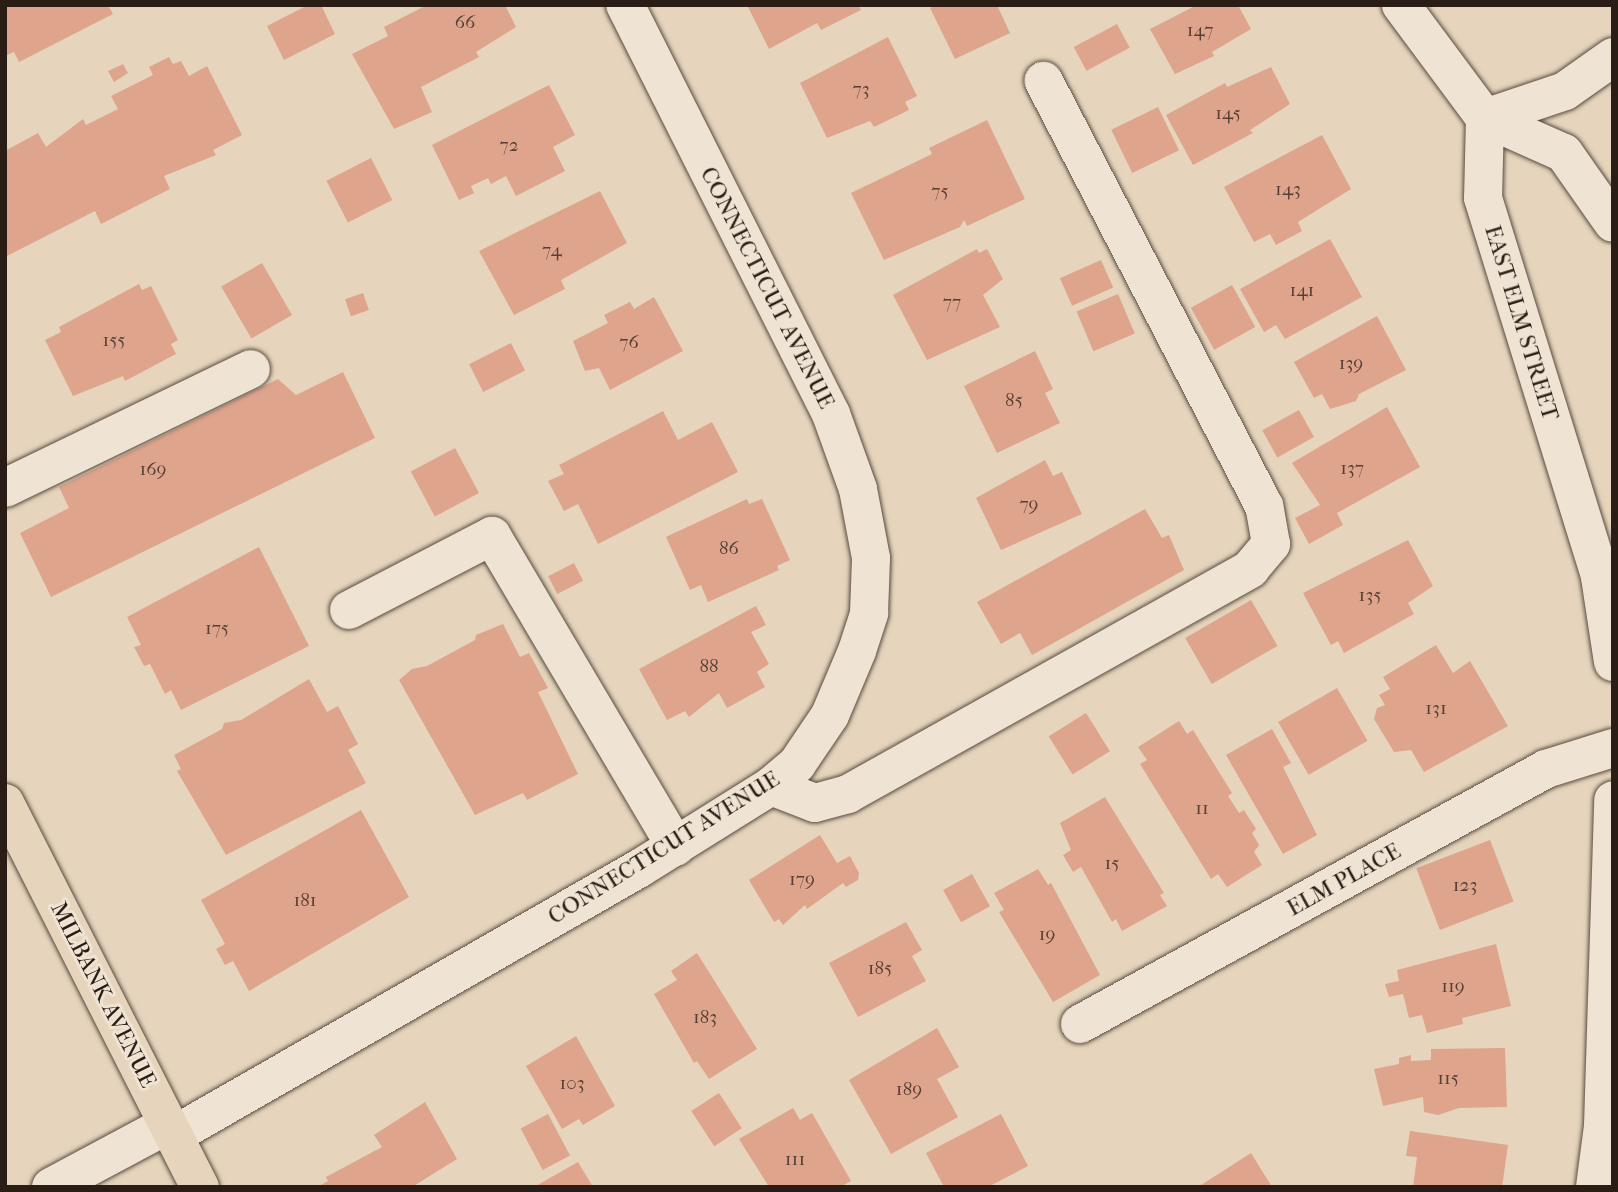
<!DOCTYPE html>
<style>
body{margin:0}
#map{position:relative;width:1618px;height:1192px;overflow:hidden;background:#e6d5bc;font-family:"IM FELL French Canon",serif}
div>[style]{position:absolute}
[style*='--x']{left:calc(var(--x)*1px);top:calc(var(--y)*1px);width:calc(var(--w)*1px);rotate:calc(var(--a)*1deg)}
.building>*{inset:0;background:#dea48c;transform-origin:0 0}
.roads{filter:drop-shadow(0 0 2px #584b40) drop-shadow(0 0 2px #584b40)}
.minor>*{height:38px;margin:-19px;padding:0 19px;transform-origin:19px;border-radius:19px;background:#efe4d3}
.major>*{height:38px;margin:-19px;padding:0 19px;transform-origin:19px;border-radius:19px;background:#e6d5bc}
span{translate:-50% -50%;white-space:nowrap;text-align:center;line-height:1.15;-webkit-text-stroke:6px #efe4d3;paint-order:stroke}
.number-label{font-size:19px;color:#563f34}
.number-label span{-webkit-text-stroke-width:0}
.street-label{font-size:23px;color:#291d16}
.frame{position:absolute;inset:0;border:7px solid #291d16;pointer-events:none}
</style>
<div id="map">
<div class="building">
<i style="clip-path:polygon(5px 5px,108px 5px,113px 14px,19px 62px,14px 52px,5px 56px)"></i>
<i style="clip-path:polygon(308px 5px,321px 5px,335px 34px,284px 60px,267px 26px)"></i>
<i style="clip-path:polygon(427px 5px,505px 5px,516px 27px,476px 52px,479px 57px,421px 87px,432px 112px,394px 129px,352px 54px,388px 36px,384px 27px)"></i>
<i style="clip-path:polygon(747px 5px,858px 5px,861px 10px,821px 30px,817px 23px,769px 49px)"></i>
<i style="clip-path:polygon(936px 5px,997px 5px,1010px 33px,955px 59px,930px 8px)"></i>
<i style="clip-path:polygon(1197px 5px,1238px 5px,1251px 29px,1212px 52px,1214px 56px,1175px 74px,1150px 29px)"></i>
<i style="left:1117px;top:24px;width:27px;height:49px;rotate:62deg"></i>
<i style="clip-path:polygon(888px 37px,917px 96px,905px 102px,909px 110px,874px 127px,870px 121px,827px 138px,800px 83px)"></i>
<i style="clip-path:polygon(169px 57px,173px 64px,181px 61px,189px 76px,207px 66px,242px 135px,213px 150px,216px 155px,164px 176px,170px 189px,101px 224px,95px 211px,5px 257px,5px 151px,38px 133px,46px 147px,83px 119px,86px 125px,118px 109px,111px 96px,153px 75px,149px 67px)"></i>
<i style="clip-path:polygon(123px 64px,128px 73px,114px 82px,108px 71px)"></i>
<i style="clip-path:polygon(1271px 67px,1290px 104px,1250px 130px,1253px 133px,1193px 165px,1166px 115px,1225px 83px,1227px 87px)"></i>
<i style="clip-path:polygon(549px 85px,575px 135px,553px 147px,565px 171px,516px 196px,506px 176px,491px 184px,488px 178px,471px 186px,474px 193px,459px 200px,432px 145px)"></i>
<i style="left:1158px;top:107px;width:48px;height:52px;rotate:64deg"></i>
<i style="clip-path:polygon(987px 120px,1025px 199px,967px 226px,964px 220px,960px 227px,884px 260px,851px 193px,932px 154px,929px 148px)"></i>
<i style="clip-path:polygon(1322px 135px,1351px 189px,1298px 222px,1302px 231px,1276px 245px,1270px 234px,1254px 242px,1224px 187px)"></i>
<i style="left:371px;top:158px;width:47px;height:50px;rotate:63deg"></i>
<i style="clip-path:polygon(600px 191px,627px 243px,561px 280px,565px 289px,514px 315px,479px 251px)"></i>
<i style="clip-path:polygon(1330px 239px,1362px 297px,1285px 339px,1276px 325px,1264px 332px,1240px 289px)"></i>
<i style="clip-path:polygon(977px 249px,979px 253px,987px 249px,1003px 279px,983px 295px,1000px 327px,927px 360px,893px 295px)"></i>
<i style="left:1101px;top:260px;width:30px;height:45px;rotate:66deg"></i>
<i style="left:262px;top:263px;width:60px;height:47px;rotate:60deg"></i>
<i style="clip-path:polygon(139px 284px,142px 290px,151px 286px,178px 340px,171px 344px,176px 354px,125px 381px,123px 376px,73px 396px,45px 340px,61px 332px,59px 327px)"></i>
<i style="left:1232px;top:285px;width:48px;height:47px;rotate:61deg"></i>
<i style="left:363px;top:293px;width:18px;height:19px;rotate:71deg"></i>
<i style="left:1118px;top:294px;width:43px;height:45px;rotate:67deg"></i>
<i style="clip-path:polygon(654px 297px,683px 351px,610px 390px,599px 368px,585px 371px,573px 341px,608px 323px,604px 315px,630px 302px,634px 309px)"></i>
<i style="clip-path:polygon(1377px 316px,1406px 370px,1359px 394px,1356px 401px,1330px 409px,1322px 394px,1314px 398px,1294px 362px)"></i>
<i style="left:511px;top:343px;width:31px;height:47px;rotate:63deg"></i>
<i style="clip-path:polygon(1035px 351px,1053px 389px,1045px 393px,1060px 423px,997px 453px,964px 386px)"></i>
<i style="clip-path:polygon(343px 372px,375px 438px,51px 597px,20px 533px,69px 508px,59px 487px,278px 379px,296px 395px)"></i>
<i style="clip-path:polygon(1387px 407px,1420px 467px,1337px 513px,1343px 525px,1309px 544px,1295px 518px,1320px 505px,1292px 463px)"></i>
<i style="left:1299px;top:410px;width:31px;height:42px;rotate:61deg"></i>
<i style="clip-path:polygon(663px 411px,678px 440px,712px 422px,738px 472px,598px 544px,578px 504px,564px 511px,548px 481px,564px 474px,559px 465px)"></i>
<i style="left:455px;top:448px;width:51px;height:50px;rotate:62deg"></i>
<i style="clip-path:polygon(1045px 460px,1053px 476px,1062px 472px,1082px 514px,1001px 550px,976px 498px)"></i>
<i style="clip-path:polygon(747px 499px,749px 504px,762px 499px,790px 560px,777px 566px,779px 570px,708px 602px,701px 585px,690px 590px,666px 537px)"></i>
<i style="clip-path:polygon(1145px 509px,1162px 538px,1169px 535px,1184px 570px,1032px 655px,1020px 633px,1001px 644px,977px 602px)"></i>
<i style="clip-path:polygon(1408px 540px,1433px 586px,1408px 603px,1414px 614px,1344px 653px,1338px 641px,1331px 645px,1303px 593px)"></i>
<i style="clip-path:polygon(259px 547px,309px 646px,181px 710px,171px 690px,165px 694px,150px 664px,144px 666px,134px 647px,141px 645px,127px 617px)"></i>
<i style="left:574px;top:563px;width:20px;height:29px;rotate:63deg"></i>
<i style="left:1251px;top:600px;width:53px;height:76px;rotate:60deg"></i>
<i style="clip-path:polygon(756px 606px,766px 625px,751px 632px,769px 664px,757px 672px,765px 687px,727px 708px,719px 693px,689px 717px,685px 711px,667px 720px,639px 669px)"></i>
<i style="clip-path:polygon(503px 624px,520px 657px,529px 653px,548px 688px,538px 692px,578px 774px,527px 800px,523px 793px,475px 815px,399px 680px,412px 669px,427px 666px,475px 640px,476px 635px)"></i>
<i style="clip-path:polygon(1436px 645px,1453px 673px,1470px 661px,1508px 726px,1424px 772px,1411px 750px,1394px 752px,1374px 719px,1377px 708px,1385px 705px,1379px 695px,1390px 689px,1383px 677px)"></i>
<i style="clip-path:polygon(309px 679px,327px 712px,338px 706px,358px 744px,348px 750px,366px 783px,226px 855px,177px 771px,181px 769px,174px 755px,222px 729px,224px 723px,241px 720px)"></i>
<i style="left:1337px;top:688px;width:61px;height:68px;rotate:60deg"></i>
<i style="left:1086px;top:713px;width:45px;height:44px;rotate:58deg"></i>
<i style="clip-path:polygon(1179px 721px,1187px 734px,1193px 730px,1232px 793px,1228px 796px,1239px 813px,1244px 810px,1256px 829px,1252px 833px,1259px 845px,1254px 852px,1262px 865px,1227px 887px,1218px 874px,1211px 879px,1140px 764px,1147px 760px,1138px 747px)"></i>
<i style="clip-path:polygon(1272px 729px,1291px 763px,1283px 767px,1317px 835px,1283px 854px,1226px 755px)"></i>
<i style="clip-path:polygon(1105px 797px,1164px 893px,1160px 895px,1167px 906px,1122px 931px,1116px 919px,1112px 922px,1081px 867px,1073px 872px,1063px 855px,1071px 850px,1060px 823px)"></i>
<i style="clip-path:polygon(361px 810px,409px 897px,249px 991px,233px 961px,225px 965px,216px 949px,225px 944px,201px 900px)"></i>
<i style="clip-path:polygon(820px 835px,837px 863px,850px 856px,859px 873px,858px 880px,846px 887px,843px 883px,807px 909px,805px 905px,783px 925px,779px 919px,774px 922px,749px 880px)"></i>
<i style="left:1490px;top:840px;width:66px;height:79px;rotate:69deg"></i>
<i style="clip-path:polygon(1038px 869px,1048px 885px,1051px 883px,1100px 975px,1053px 1002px,999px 912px,1004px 910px,994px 893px)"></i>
<i style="left:972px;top:874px;width:37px;height:33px;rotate:61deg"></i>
<i style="clip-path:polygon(906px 922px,922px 950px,912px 956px,926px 981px,858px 1017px,829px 963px)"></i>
<i style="clip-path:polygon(1496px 944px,1511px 1006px,1462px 1018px,1463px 1024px,1427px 1033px,1422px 1015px,1409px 1018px,1403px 994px,1389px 997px,1385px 984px,1399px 981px,1397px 970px)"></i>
<i style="clip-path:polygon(697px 953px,757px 1049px,709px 1079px,697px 1061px,694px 1063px,654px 994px,677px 980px,671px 971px)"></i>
<i style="clip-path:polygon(937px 1028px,959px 1067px,937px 1079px,958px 1117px,891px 1154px,849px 1080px)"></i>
<i style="clip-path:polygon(576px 1036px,615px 1106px,583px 1125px,579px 1119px,562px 1129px,526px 1066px)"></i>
<i style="clip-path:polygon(1505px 1048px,1507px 1107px,1459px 1108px,1438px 1115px,1424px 1112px,1423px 1097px,1383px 1106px,1374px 1069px,1399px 1064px,1399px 1058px,1411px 1055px,1411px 1061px,1431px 1060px,1431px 1049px)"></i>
<i style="left:719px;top:1093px;width:42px;height:33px;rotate:57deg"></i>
<i style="clip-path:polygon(425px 1102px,457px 1159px,412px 1187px,317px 1187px,328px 1181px,326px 1177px,382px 1147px,374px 1135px)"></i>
<i style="clip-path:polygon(793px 1108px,800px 1120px,812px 1113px,851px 1181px,840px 1187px,769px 1187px,739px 1139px)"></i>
<i style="left:548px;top:1114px;width:47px;height:31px;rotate:62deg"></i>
<i style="clip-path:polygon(1001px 1114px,1028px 1166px,988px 1187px,944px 1187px,926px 1153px)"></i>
<i style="clip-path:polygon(1410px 1131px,1508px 1145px,1502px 1187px,1413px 1187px,1417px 1157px,1406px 1156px)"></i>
<i style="clip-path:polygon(1251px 1153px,1272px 1187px,1198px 1187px)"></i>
<i style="clip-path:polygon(578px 1162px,593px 1187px,534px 1187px)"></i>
</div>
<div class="roads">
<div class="minor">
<i style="--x:1401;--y:5;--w:141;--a:53.4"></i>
<i style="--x:1485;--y:118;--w:80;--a:91.4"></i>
<i style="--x:1483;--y:198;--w:397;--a:72.8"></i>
<i style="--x:1600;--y:577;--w:86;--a:81.3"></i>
<i style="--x:1485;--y:118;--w:86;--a:23.9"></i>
<i style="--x:1564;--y:153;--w:85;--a:55"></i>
<i style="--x:1485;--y:118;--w:84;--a:-18.6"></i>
<i style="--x:1565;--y:91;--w:59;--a:-35.3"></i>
<i style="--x:5;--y:488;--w:273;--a:-25.8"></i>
<i style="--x:349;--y:610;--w:161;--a:-27.4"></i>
<i style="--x:492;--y:536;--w:361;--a:59.4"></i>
<i style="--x:771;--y:786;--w:47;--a:21.1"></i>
<i style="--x:815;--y:803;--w:34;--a:-15"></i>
<i style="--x:848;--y:794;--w:461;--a:-29.2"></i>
<i style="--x:1250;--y:569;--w:33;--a:-50"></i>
<i style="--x:1271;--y:544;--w:39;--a:-100"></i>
<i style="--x:1264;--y:506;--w:479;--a:-117.4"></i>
<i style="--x:1080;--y:1024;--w:531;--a:-28.69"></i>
<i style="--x:1546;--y:769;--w:70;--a:-17.4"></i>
<i style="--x:174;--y:1135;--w:537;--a:-29.81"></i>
<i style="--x:640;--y:868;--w:155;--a:-32"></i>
<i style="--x:771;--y:786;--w:34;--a:-40"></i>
<i style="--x:797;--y:764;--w:59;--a:-56"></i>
<i style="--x:830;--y:715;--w:69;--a:-67.1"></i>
<i style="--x:857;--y:651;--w:40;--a:-72"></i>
<i style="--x:869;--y:613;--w:55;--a:-87.9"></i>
<i style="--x:871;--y:558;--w:70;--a:-100.7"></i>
<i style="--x:858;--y:489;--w:80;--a:-109.8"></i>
<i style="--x:831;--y:414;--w:458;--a:-116.7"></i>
<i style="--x:51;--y:1187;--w:134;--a:-28.1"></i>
<i style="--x:1595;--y:1187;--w:62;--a:-82.5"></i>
<i style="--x:1603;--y:1126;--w:326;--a:-88.2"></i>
</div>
<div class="major">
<i style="--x:5;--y:803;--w:431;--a:63.1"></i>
</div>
</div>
<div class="number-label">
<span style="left:465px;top:23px">66</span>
<span style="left:1200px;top:31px">147</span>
<span style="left:861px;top:90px">73</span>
<span style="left:1228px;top:114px">145</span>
<span style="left:509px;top:146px">72</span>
<span style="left:1288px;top:190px">143</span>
<span style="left:940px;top:192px">75</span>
<span style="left:552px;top:251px">74</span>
<span style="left:1302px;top:291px">141</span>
<span style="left:952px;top:303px">77</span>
<span style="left:114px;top:341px">155</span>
<span style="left:629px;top:343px">76</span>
<span style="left:1351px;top:364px">139</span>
<span style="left:1014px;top:401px">85</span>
<span style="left:1352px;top:469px">137</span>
<span style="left:153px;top:470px">169</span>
<span style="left:1029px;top:505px">79</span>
<span style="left:729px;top:549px">86</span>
<span style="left:1370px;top:596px">135</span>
<span style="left:217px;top:629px">175</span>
<span style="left:709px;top:667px">88</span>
<span style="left:1436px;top:709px">131</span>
<span style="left:1202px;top:809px">11</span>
<span style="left:1112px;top:864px">15</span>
<span style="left:802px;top:880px">179</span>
<span style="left:1465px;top:886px">123</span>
<span style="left:305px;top:901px">181</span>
<span style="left:1047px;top:935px">19</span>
<span style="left:880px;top:969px">185</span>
<span style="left:1453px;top:987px">119</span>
<span style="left:705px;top:1018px">183</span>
<span style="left:1448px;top:1079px">115</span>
<span style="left:572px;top:1084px">103</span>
<span style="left:909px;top:1090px">189</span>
<span style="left:795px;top:1160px">111</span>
</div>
<div class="street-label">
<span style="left:767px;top:288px;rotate:63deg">CONNECTICUT AVENUE</span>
<span style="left:1521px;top:323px;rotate:73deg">EAST ELM STREET</span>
<span style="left:664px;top:848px;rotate:-32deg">CONNECTICUT AVENUE</span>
<span style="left:1344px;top:880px;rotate:-29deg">ELM PLACE</span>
<span style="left:103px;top:995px;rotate:63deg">MILBANK AVENUE</span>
</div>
<div class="frame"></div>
</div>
